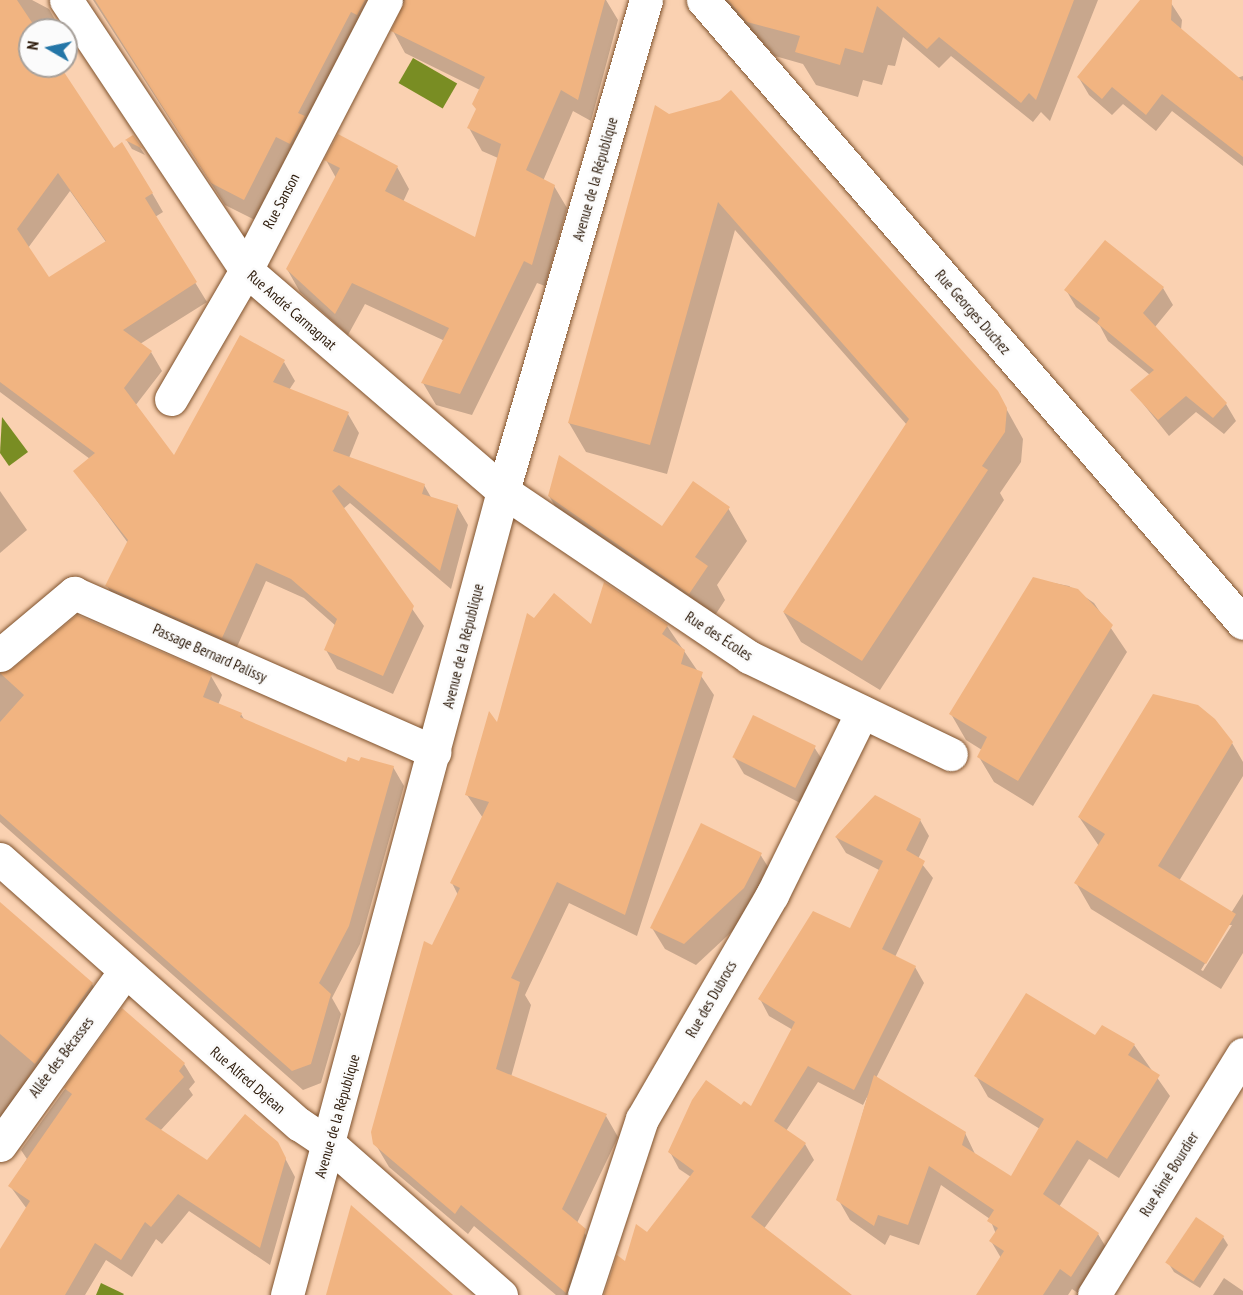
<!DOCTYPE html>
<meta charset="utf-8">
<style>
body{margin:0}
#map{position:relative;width:1243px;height:1295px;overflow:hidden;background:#fad1b1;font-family:"PT Sans Narrow",sans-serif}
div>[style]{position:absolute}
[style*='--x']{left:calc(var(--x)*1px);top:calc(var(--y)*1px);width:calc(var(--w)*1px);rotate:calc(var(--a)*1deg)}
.water>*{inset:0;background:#798d23;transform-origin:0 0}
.shadow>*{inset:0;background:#0003}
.building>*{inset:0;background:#f1b481;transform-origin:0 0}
.roads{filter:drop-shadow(0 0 2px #7f532e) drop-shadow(0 0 2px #7f532e)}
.street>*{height:33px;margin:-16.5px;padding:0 16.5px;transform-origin:16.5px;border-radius:16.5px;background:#fff}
span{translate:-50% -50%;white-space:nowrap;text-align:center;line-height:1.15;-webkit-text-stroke:5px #fbfbfb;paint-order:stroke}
.street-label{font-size:15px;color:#2c1a0a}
.north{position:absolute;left:18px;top:18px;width:60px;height:60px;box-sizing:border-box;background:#fbfbfb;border:2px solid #a8a19b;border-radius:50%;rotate:279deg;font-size:16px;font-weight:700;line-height:24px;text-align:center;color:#2c1a0a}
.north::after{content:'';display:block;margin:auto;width:21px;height:27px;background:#2476a7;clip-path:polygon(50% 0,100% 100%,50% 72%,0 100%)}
</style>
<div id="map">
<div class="water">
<i style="left:413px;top:58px;width:51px;height:29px;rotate:30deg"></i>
<i style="clip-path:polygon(2px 417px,28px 452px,9px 466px,0 453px)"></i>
<i style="clip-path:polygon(101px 1283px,124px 1294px,123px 1295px,96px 1295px)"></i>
</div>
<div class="shadow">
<i style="clip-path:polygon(evenodd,0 0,32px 0,49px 9px,61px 30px,30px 30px,30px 66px,59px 66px,114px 150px,152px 193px,163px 212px,155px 217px,207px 302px,140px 344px,151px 352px,162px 371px,135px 406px,174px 458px,284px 362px,295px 381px,289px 390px,348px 414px,359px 433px,349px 458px,424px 485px,432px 499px,457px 506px,468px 525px,451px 589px,350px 503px,343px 509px,424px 626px,393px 694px,337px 669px,326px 650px,336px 626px,304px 598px,266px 581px,233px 656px,118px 605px,107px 586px,128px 543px,75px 471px,90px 459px,0 392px,0 0,70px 191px,106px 242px,49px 279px,28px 248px,70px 191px)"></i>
<i style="clip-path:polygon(93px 0,606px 0,618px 20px,591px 121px,573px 111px,543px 181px,554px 186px,567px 208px,545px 286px,537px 283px,472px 415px,436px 405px,423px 383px,445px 341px,365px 304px,348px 335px,300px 292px,287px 269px,336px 178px,326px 160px,397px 167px,409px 189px,403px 202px,476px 239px,498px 158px,482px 151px,469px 128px,477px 111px,480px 90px,405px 53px,393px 31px,403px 5px,389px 6px,257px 221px,225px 205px)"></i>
<i style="clip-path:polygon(724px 0,1098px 0,1050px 121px,1041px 112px,1033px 122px,951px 56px,939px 68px,903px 37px,895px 66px,888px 65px,882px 85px,863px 80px,858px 97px,816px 85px,803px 64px,775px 56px)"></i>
<i style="clip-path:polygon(1142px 0,1169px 0,1182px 20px,1181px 30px,1237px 78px,1243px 76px,1243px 166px,1172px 111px,1156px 131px,1123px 104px,1112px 115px,1089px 95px,1079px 78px)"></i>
<i style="clip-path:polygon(66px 38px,71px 46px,66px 49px)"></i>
<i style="clip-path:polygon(656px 107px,997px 392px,1023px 439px,1021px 462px,1000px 493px,1004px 500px,880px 690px,801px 642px,784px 613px,907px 425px,735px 230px,667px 474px,586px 452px,569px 423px)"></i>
<i style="clip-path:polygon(133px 137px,145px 155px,132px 149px,127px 141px)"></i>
<i style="clip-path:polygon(1163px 288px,1173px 305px,1155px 327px,1226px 404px,1236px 421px,1224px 434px,1196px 412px,1169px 436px,1132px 390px,1150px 375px,1108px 341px,1100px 326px,1076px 307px,1066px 290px)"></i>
<i style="clip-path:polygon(0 491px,27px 530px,0 553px)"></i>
<i style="clip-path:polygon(549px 496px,662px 528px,728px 508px,747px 541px,717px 585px,725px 600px,708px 626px,569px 529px)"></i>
<i style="clip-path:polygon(1033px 579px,1069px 586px,1094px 603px,1127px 652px,1033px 806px,994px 782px,979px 757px,982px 750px,966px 740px,951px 714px)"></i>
<i style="clip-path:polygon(534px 620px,592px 626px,667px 626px,714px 695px,637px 936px,569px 903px,525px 995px,531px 1005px,511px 1077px,606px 1116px,618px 1137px,577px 1223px,598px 1252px,584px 1295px,556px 1295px,474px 1226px,468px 1234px,389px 1167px,376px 1145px,433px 947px,458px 895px,452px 883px,483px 818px,467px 795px,497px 725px)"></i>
<i style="clip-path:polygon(13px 671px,211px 676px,222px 695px,218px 705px,241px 714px,245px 721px,347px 764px,393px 767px,404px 786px,360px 944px,332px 998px,341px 1014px,321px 1083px,303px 1090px,0 822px,0 673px)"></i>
<i style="clip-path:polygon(evenodd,1232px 743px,1243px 762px,1243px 776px,1179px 881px,1231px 913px,1243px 894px,1243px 953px,1221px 989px,1091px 909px,1076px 883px,1099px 846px,1079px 817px,1232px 743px,1228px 925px,1232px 925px,1203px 971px,1201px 970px,1228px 925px)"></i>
<i style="clip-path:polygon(814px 747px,825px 764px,804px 805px,744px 774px,734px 757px)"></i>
<i style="clip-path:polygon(920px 820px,929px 836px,918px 859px,933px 878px,895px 957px,915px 967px,924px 983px,876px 1078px,965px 1133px,976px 1156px,1012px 1178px,1040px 1129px,988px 1097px,976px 1076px,1096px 1037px,1134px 1045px,1170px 1096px,1119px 1178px,1089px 1159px,1059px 1207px,1098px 1234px,1110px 1254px,1081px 1295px,1072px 1289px,1068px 1295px,978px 1295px,1001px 1258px,991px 1241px,996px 1234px,990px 1219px,941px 1185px,919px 1245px,890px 1235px,885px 1245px,850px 1220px,838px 1199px,868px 1095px,863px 1105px,818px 1082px,786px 1131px,805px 1144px,814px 1160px,763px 1230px,851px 1295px,605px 1295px,691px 1177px,679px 1169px,670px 1152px,742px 1107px,752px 1109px,793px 1030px,769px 1016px,760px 999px,851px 930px,881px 871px,846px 853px,836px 837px)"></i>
<i style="clip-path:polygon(760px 854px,773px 875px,755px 910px,696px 965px,665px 949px,652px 928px)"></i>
<i style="clip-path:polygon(0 903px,92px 984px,101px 999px,0 1140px)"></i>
<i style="clip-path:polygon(122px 1010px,184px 1064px,195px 1082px,189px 1089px,193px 1095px,160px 1131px,207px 1162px,277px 1143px,295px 1177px,270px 1265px,189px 1211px,162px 1244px,156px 1239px,132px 1277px,106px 1260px,85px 1295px,0 1295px,0 1254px,27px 1209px,10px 1186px,27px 1159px,21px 1150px)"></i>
<i style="clip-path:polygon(1223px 1237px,1228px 1245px,1200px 1288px,1174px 1272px,1169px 1264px)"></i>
<i style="clip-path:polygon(1224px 1278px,1243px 1291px,1243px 1295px,1213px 1295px)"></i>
</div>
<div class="building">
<i style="clip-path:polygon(evenodd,0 0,17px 0,37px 30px,30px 30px,30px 66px,60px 66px,114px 148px,122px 142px,153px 193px,145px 198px,197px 282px,123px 330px,152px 351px,124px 388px,174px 455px,240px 335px,285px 360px,273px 382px,349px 412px,333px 451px,425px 484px,422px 494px,458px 505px,440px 571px,339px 485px,332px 491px,414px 606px,383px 676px,324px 650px,337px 619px,291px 579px,256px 563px,222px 638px,105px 586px,128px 540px,73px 471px,95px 453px,0 382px,0 0,58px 173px,106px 241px,49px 277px,17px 229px,58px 173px)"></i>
<i style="clip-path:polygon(95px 0,365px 0,357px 15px,351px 12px,298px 113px,305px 116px,290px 144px,276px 137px,244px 200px,211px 183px)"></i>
<i style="clip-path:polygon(405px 0,605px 0,578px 100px,561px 90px,526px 170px,555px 185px,532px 265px,524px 261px,460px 394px,421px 383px,449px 328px,352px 283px,335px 314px,286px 269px,340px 168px,324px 160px,338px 134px,398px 166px,385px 191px,475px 237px,501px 144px,467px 128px,476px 109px,472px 104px,485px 77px,391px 31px)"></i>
<i style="clip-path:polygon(728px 0,1074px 0,1036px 100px,1029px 93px,1021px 103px,939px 37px,927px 49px,877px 6px,863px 53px,845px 48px,840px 65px,795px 52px,800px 36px,747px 22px)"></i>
<i style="clip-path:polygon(1140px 0,1172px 0,1171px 20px,1243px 81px,1243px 157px,1162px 94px,1146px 115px,1112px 87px,1102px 99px,1077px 77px)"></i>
<i style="clip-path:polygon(731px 90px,998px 391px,1007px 408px,1005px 432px,982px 466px,988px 470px,862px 661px,783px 612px,909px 419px,718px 202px,650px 445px,568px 423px,655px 105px,669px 114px,720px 100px)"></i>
<i style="clip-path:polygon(133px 135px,143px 149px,125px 140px)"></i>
<i style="clip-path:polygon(1105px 240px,1164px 287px,1143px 313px,1227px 403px,1213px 418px,1186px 396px,1158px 420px,1130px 390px,1154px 370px,1097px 323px,1100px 318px,1064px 290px)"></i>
<i style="clip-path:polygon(559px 455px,662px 526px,693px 481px,730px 507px,695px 557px,708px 566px,689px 594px,548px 496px)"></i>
<i style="clip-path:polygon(1033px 577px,1078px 589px,1113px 625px,1018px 781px,977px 757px,987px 737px,949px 714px)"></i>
<i style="clip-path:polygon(604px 582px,668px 625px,662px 634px,685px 650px,681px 664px,703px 672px,625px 915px,557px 882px,511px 978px,520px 982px,496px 1069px,607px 1114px,562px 1209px,586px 1229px,566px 1293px,461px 1205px,455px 1214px,373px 1144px,371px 1132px,424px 941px,432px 945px,460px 888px,450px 883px,489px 802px,465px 795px,489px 711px,497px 722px,527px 613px,534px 618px,554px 593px,591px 624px)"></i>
<i style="clip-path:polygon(77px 615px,212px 674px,203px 697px,242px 713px,240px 717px,346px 762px,348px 757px,359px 761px,361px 757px,394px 766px,349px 926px,319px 983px,331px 994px,311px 1064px,292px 1071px,0 814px,0 722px,24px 695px,0 673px,12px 669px)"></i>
<i style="clip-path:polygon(1153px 694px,1198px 705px,1215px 719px,1233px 742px,1158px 866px,1236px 914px,1206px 964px,1074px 883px,1105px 834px,1078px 817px)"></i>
<i style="left:753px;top:715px;width:70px;height:47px;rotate:26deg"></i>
<i style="clip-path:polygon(875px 795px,921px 819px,906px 850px,925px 861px,882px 949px,916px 966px,854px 1090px,808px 1066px,774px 1121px,806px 1143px,751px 1217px,852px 1295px,604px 1295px,617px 1255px,625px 1261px,636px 1224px,647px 1232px,694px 1171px,668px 1152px,692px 1100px,706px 1080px,741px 1105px,744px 1101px,751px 1106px,795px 1022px,758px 999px,813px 911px,850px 928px,883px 861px,835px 837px)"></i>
<i style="clip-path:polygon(701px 823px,762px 853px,744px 888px,684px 944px,650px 928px)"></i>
<i style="clip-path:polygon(0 902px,93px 983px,35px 1064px,0 1034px)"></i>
<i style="clip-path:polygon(1026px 993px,1095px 1035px,1102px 1025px,1135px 1044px,1128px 1055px,1160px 1075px,1107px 1159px,1077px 1140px,1043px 1194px,1099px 1233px,1071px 1277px,1060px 1269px,1043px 1295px,976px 1295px,1004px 1251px,989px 1241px,998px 1228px,987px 1221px,994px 1210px,929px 1166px,908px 1225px,878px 1215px,874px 1226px,836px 1200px,874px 1075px,966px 1132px,962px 1145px,1011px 1176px,1044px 1119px,974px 1076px)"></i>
<i style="clip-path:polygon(122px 1008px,185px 1063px,179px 1071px,184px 1077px,145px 1119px,207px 1160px,245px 1114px,278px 1142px,286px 1158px,260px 1248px,178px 1194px,151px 1227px,145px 1222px,121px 1260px,95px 1243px,65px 1295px,0 1295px,0 1249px,30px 1201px,8px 1186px,72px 1094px,64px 1088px)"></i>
<i style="clip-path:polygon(351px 1205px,453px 1295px,326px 1295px)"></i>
<i style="left:1196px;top:1217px;width:34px;height:55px;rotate:34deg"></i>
</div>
<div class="roads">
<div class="street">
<i style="--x:66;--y:0;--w:324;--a:56.3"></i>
<i style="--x:246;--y:270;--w:339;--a:40.7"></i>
<i style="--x:503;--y:491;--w:297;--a:34"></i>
<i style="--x:749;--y:657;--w:224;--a:25.7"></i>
<i style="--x:703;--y:0;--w:824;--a:49.08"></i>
<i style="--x:171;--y:399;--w:149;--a:-59.8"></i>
<i style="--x:246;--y:270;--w:304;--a:-62.6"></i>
<i style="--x:0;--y:655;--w:97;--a:-40"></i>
<i style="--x:74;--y:593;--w:394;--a:23.8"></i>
<i style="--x:0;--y:859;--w:400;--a:41.6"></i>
<i style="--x:299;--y:1124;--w:36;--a:34"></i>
<i style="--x:329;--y:1144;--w:229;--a:41.3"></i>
<i style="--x:0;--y:1145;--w:214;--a:-54.3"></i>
<i style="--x:287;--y:1295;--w:833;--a:-74.96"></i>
<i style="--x:503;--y:491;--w:511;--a:-73.76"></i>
<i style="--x:584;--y:1295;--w:185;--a:-71.8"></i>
<i style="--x:642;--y:1119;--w:259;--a:-59.9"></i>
<i style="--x:772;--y:895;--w:204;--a:-63.8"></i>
<i style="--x:1094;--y:1295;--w:283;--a:-58.3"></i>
</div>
</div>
<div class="street-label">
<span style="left:595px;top:179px;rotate:-74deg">Avenue de la République</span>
<span style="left:281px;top:201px;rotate:-62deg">Rue Sanson</span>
<span style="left:292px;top:310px;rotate:41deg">Rue André Carmagnat</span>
<span style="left:973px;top:312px;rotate:49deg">Rue Georges Duchez</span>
<span style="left:719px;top:636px;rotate:33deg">Rue des Écoles</span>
<span style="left:463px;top:646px;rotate:-76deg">Avenue de la République</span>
<span style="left:210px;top:653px;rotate:24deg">Passage Bernard Palissy</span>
<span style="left:711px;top:999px;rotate:-60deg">Rue des Dubrocs</span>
<span style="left:61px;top:1057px;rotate:-53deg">Allée des Bécasses</span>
<span style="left:248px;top:1080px;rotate:41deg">Rue Alfred Dejean</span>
<span style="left:337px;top:1116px;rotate:-74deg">Avenue de la République</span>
<span style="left:1169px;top:1174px;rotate:-58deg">Rue Aimé Bourdier</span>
</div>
<div class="north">N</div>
</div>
